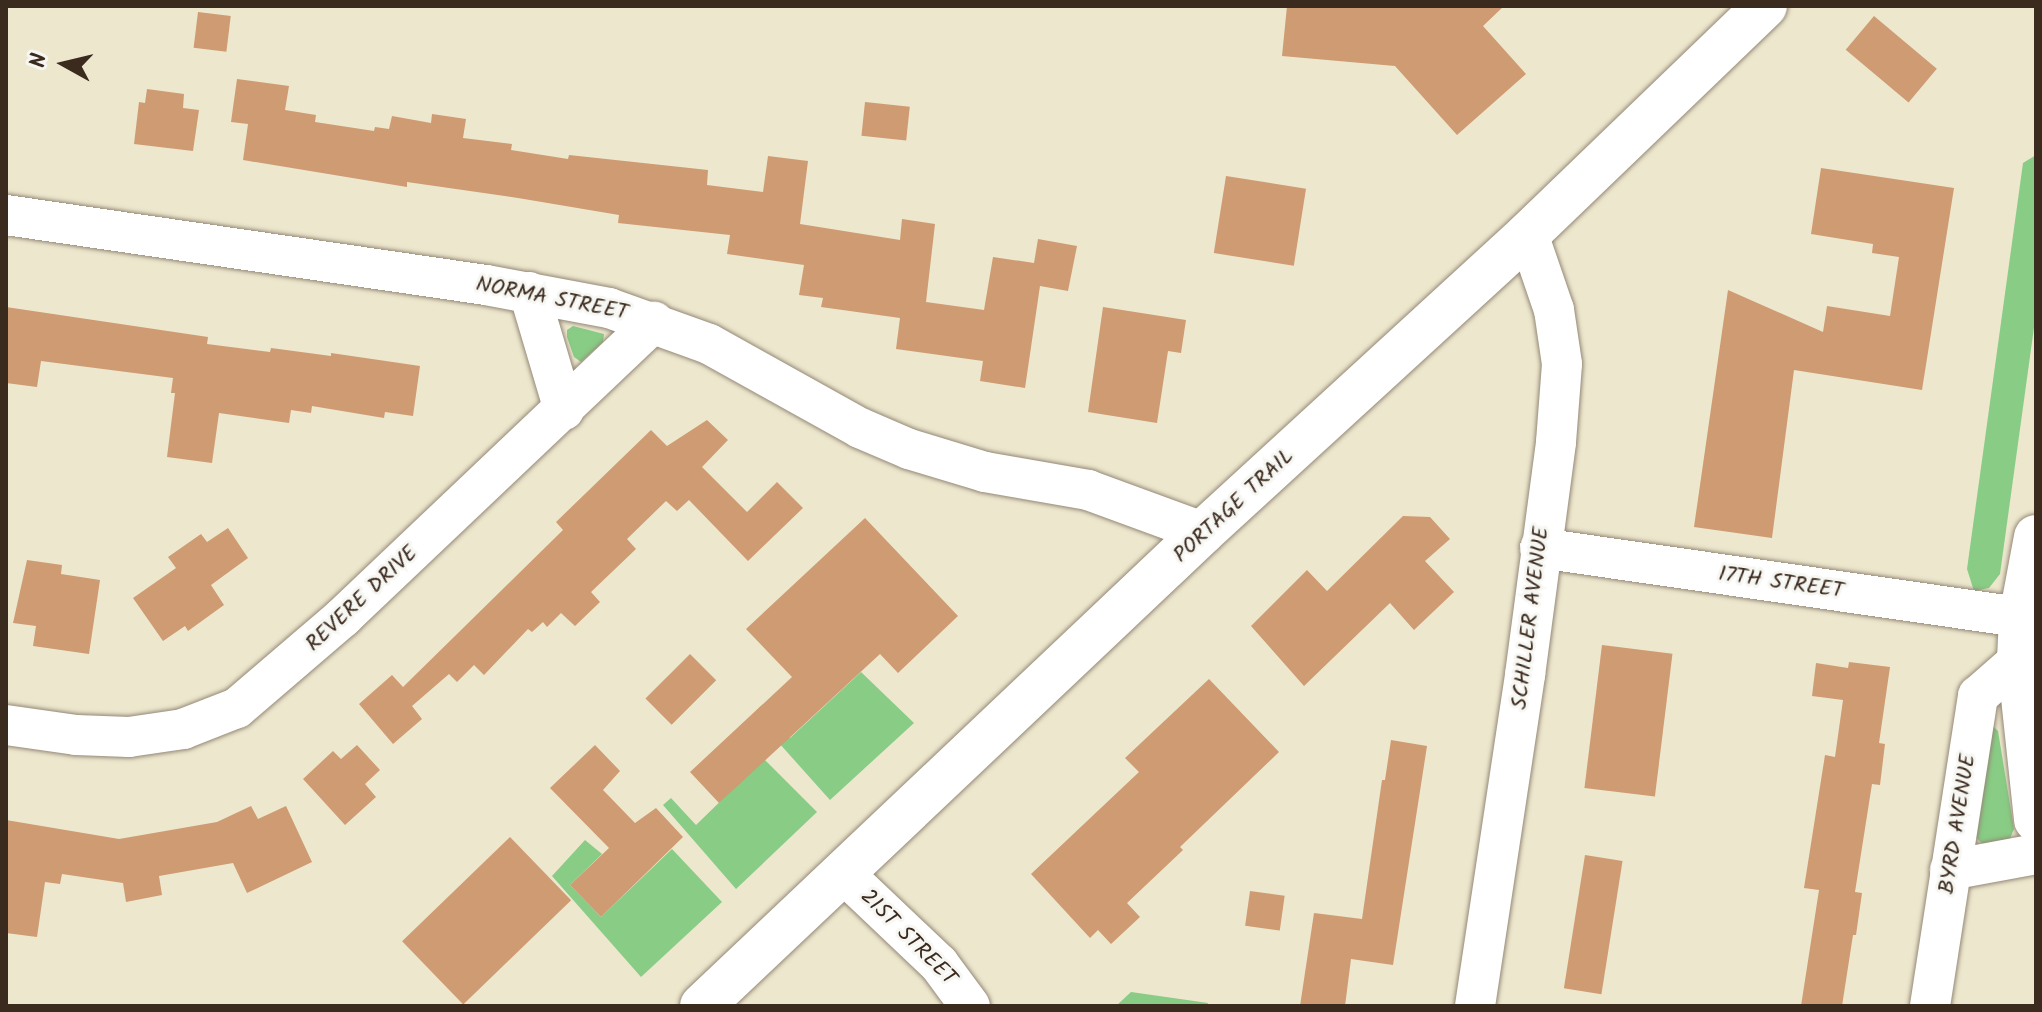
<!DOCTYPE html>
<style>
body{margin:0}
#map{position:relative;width:2042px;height:1012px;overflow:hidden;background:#ede7ce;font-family:Kalam,sans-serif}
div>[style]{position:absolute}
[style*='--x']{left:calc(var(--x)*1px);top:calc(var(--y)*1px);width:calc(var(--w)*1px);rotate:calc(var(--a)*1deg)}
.green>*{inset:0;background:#88cc85}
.building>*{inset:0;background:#ce9b72;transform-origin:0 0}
.roads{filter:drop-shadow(0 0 2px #948876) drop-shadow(0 0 2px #948876)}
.street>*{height:40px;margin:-20px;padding:0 20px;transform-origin:20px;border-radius:20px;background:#fff}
.secondary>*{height:44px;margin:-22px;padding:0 22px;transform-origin:22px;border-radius:22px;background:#fff}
span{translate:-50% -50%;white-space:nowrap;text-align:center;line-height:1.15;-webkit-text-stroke:6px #f6f6f2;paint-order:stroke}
.street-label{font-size:22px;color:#3b2a1e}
.frame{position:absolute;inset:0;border:8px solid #3b2a1e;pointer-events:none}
.north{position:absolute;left:24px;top:24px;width:80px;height:80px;-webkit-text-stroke:6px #f6f6f2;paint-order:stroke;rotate:278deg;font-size:22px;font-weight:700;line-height:32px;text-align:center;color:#3b2a1e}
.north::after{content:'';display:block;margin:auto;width:28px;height:36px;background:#3b2a1e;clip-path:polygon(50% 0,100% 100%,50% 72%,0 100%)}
</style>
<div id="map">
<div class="green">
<i style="clip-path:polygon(2036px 155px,2036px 313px,2000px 574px,1989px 588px,1974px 591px,1967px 569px,2023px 163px)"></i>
<i style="clip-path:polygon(573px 326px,604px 334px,603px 342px,581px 362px,574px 357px,567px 337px,567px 330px)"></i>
<i style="clip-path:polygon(861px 672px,914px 723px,830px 800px,753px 714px,761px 706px,790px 738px)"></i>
<i style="clip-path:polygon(1993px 726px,1998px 731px,2014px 829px,2009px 841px,1985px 846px,1975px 837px)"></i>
<i style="clip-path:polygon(764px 759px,817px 812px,736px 889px,663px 805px,671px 798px,696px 825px)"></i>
<i style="clip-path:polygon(585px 840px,602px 854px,570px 885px,601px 917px,672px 849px,722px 902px,641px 977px,552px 876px)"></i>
<i style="clip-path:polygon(1131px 992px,1208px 1003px,1207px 1006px,1116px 1006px)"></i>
</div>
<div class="building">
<i style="clip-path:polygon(1287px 6px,1504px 6px,1483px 26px,1526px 74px,1457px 135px,1395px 66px,1282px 56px)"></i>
<i style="left:198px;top:12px;width:33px;height:36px;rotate:7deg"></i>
<i style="left:1874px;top:16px;width:82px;height:44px;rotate:40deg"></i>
<i style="clip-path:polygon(237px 79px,289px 86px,285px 110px,316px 115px,315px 122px,374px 131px,375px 127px,389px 129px,392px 116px,431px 123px,432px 114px,466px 119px,463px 138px,512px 144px,511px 150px,568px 159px,569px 155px,708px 170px,707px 185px,763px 192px,768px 156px,808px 161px,800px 224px,900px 240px,902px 219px,935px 224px,926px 302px,984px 310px,993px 257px,1034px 263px,1038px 239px,1077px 246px,1068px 291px,1040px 286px,1025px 388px,980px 381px,983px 361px,896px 349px,900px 318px,821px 307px,823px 298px,799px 295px,804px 265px,727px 254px,730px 235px,618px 223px,619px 215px,518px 198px,407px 182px,407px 187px,243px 160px,248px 124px,231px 122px)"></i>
<i style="clip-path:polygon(147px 89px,184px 94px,183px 108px,199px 110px,193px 151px,134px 144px,139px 102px,145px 103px)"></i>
<i style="left:865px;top:102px;width:45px;height:34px;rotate:6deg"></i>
<i style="clip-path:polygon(1821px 168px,1954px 188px,1922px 390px,1794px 370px,1772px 538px,1694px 527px,1728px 290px,1823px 332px,1827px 306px,1890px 316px,1899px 257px,1872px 253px,1873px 244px,1811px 234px)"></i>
<i style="left:1226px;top:176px;width:81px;height:78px;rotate:9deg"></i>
<i style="clip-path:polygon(6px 307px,208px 337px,207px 344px,270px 352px,271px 348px,331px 356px,331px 353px,420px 366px,413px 416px,385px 412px,384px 418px,312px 406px,311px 413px,291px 410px,289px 423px,219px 413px,212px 463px,167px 457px,175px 393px,171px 393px,173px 378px,41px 361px,37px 387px,6px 383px)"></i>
<i style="clip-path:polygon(1103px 307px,1186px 320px,1181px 353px,1168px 351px,1157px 423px,1088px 412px)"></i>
<i style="clip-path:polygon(707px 420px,728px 440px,702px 467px,747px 512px,777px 482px,803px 508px,748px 561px,689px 500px,677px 511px,666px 501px,627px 539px,636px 549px,591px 592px,600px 602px,575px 626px,561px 613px,547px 627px,543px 622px,532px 632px,528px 629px,484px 675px,474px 665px,457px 682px,449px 674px,412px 706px,422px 719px,393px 744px,359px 704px,392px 675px,403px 687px,563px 530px,556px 522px,651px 430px,667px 446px)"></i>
<i style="clip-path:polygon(1403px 516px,1430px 517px,1450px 539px,1425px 561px,1454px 592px,1414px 630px,1390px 603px,1304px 686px,1251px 626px,1307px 570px,1327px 591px)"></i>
<i style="clip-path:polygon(865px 518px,958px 616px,898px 673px,880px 654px,719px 803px,690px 772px,792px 677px,746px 629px)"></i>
<i style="clip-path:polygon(228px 528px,248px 558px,211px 585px,224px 605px,188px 631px,185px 626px,163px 641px,133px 598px,176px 568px,168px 557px,201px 534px,207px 542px)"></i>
<i style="clip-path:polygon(27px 560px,62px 565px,61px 574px,100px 580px,89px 654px,33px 646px,36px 626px,13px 623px)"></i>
<i style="left:1602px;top:645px;width:71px;height:144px;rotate:7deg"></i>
<i style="left:690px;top:654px;width:37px;height:63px;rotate:45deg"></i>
<i style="clip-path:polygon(1849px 662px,1890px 667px,1879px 743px,1885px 744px,1880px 785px,1872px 784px,1855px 892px,1862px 893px,1856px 935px,1853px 935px,1842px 1006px,1801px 1006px,1819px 890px,1804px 888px,1825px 755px,1835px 757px,1843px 700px,1812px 696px,1816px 663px,1848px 668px)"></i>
<i style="clip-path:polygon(1209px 679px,1279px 752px,1180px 847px,1183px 850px,1127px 903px,1140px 917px,1111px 944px,1098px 930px,1090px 938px,1031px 874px,1139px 772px,1125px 758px)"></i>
<i style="clip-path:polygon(1391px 740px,1427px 746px,1393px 965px,1351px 959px,1345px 1006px,1300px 1006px,1314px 913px,1362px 919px,1382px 780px,1385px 780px)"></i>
<i style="clip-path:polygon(357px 745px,380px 770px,365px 784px,376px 797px,345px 825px,303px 779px,333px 751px,341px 759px)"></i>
<i style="clip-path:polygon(595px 745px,620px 771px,603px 790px,635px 823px,656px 808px,683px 837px,601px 917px,570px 885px,609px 848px,550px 788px)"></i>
<i style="clip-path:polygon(251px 806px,258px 819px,286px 806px,312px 862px,247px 893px,233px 863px,159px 876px,162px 895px,126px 902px,123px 883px,62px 874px,60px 884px,45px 882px,37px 937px,6px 933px,6px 820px,119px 839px,217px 822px)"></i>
<i style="left:510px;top:837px;width:88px;height:150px;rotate:46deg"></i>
<i style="left:1585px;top:855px;width:38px;height:135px;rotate:9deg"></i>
<i style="left:1250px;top:891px;width:35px;height:35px;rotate:8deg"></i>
</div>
<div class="roads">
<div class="street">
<i style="--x:6;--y:215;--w:485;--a:8.3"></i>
<i style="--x:486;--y:285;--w:125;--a:10.6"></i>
<i style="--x:609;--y:308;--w:106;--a:19.8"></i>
<i style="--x:709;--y:344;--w:173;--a:29.1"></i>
<i style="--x:860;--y:428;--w:53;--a:23.2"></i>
<i style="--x:909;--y:449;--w:79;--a:16.8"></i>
<i style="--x:985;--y:472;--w:105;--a:9.9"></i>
<i style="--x:1088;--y:490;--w:122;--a:20.1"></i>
<i style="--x:529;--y:292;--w:123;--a:73.5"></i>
<i style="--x:1540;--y:548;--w:486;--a:8.2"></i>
<i style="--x:6;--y:725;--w:71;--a:8.1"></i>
<i style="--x:76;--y:735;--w:53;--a:2.2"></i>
<i style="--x:129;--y:737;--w:55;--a:-8.4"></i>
<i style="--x:183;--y:729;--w:58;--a:-21.3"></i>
<i style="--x:237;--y:708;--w:140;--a:-40.6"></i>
<i style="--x:343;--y:617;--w:429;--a:-43.5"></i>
<i style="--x:1950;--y:870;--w:87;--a:-10.5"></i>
<i style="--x:842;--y:872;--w:134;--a:43.5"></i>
<i style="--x:939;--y:964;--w:52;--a:53.6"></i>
<i style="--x:1475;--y:1006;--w:335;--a:-81.4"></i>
<i style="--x:1525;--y:675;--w:235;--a:-82.4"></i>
<i style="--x:1556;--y:442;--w:78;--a:-85.6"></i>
<i style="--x:1562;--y:364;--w:55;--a:-98.4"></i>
<i style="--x:1554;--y:310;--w:80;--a:-108.9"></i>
<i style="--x:1930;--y:1006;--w:314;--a:-81.2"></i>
<i style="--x:1978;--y:696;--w:55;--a:-41.3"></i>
</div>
<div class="secondary">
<i style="--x:2036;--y:537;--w:81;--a:100.6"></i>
<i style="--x:2021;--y:617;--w:43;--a:92.7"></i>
<i style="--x:2019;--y:660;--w:161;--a:83.9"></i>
<i style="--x:702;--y:1006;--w:690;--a:-43.41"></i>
<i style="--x:1203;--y:532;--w:441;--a:-42.5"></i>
<i style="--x:1528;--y:234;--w:329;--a:-43.9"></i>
</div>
</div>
<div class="street-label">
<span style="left:552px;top:299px;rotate:11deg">NORMA STREET</span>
<span style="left:1234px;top:506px;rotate:-43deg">PORTAGE TRAIL</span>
<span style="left:1781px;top:583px;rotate:8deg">17TH STREET</span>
<span style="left:362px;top:599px;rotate:-43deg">REVERE DRIVE</span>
<span style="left:1531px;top:618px;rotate:-83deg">SCHILLER AVENUE</span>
<span style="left:1958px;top:824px;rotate:-81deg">BYRD AVENUE</span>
<span style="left:908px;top:938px;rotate:45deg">21ST STREET</span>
</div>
<div class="frame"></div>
<div class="north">N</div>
</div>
